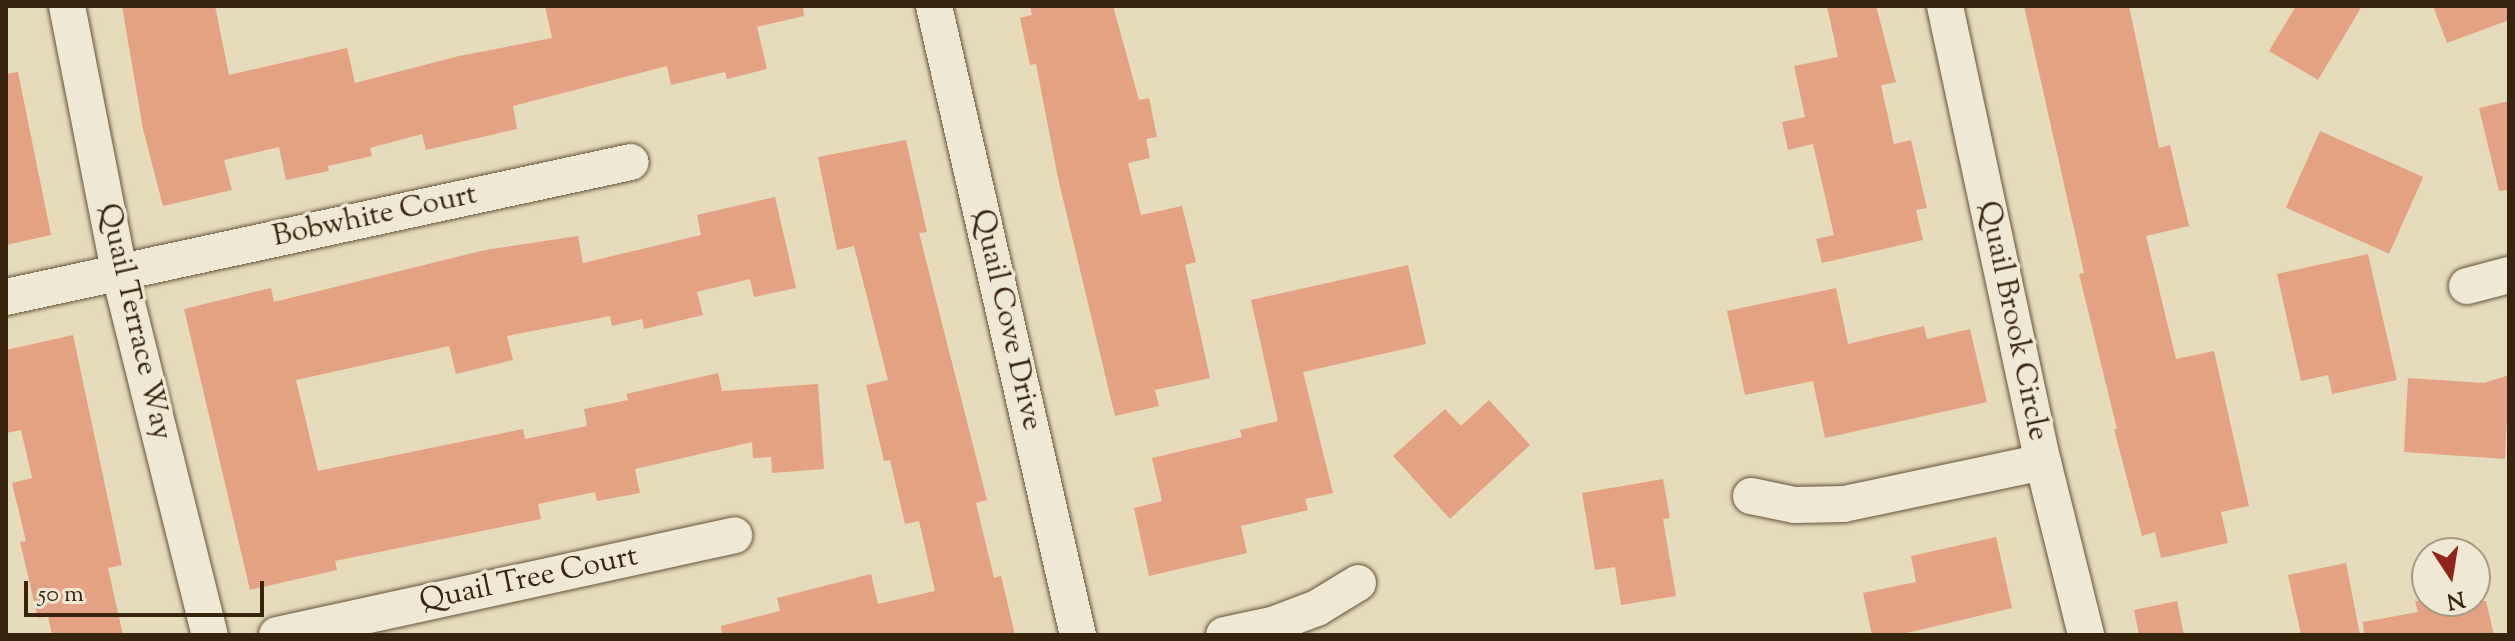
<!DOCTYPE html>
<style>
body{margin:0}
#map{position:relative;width:2515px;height:641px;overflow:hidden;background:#e6dbbb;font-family:"Sorts Mill Goudy",serif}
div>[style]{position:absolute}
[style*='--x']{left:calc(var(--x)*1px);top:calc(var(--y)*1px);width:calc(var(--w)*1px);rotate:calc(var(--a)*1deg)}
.building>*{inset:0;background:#e3a283;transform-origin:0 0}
.roads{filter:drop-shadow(0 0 2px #645238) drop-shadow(0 0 2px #645238)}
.minor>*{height:36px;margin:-18px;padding:0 18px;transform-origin:18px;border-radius:18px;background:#efe8d3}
span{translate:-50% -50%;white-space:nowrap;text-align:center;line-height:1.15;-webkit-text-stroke:7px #efe8d3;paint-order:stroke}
.street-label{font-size:30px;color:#38240c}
.frame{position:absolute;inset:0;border:8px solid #38240c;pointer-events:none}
.north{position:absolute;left:2411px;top:537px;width:80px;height:80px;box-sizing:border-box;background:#efe8d3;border:2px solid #a69a83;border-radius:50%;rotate:168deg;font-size:22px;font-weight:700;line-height:32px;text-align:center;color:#38240c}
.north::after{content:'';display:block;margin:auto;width:28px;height:36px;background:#8f2418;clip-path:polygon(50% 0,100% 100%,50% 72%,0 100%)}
.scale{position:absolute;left:24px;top:581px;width:240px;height:36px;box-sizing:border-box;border:4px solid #38240c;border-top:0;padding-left:10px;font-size:24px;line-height:28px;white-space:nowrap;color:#38240c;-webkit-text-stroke:6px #efe8d3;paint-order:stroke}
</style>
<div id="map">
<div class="building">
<i style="clip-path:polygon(122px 6px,215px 6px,229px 75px,347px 48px,355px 83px,459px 56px,552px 38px,545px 6px,803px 6px,804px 16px,757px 27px,767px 69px,727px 79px,725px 72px,671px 85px,667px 66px,513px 106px,517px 129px,426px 150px,422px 134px,370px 148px,372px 156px,328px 166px,329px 171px,286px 180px,279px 147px,224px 160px,232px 190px,163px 206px,143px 129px)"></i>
<i style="clip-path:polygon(1030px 6px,1113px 6px,1139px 100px,1149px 98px,1157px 137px,1146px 139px,1150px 158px,1128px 163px,1141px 215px,1182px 206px,1196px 262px,1185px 265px,1210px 378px,1155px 390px,1159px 406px,1115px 416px,1058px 178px,1036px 64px,1030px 65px,1020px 18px,1032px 15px)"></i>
<i style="clip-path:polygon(1827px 6px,1876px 6px,1896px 82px,1881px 85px,1894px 144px,1911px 140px,1927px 208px,1916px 210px,1923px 240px,1822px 263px,1816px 239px,1834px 235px,1813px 144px,1788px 150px,1782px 122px,1805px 117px,1794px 66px,1838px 57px)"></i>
<i style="clip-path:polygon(2024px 6px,2129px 6px,2159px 148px,2170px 145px,2189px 226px,2146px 236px,2176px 359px,2214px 351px,2249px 506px,2221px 512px,2228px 543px,2161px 558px,2155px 532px,2142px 536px,2114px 429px,2117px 429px,2079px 274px,2084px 273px)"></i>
<i style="clip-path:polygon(2296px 6px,2362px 6px,2318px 80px,2269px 51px)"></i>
<i style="clip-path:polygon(2433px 6px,2509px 6px,2509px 20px,2447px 43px)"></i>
<i style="clip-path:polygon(18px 72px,51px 235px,6px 245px,6px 74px)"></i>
<i style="clip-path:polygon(2509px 101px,2509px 190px,2499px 191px,2479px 108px)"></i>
<i style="left:2320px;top:131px;width:113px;height:84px;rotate:24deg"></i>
<i style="clip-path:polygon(906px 140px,927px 232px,919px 233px,987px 500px,976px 503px,994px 578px,1001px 576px,1015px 635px,722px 635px,721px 626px,780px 611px,777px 598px,871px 574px,878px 604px,935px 591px,919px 521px,905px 524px,890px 460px,884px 461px,866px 385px,888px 380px,854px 246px,837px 250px,818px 157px)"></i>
<i style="clip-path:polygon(775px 197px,796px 288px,754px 297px,750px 279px,697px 292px,703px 315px,644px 329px,642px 319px,612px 326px,610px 316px,507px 336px,513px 360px,456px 374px,449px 346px,296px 380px,318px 471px,523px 429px,525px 439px,587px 426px,584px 409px,628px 400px,626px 394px,718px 373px,722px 391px,818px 384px,824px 469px,772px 473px,771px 457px,753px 458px,752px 442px,635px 469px,640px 493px,597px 501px,595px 492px,538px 504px,541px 519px,335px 561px,337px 570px,250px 590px,184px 309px,271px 288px,274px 302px,485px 250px,578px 236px,583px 263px,701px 235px,697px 215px)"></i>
<i style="clip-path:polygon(2368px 254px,2397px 380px,2332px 394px,2328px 375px,2301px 381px,2277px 274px)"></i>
<i style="clip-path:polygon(1408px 265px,1426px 344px,1303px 372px,1333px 493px,1305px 499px,1308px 510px,1241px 526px,1247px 553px,1149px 576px,1134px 508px,1162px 501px,1152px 458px,1242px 437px,1240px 430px,1278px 421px,1251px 300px)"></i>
<i style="clip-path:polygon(1836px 288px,1848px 344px,1924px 326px,1927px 339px,1970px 329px,1987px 402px,1825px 438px,1813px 381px,1745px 395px,1727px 311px)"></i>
<i style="clip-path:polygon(73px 335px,122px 565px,108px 568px,123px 635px,52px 635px,48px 616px,38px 618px,20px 542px,26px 541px,12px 483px,32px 478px,21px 430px,6px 433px,6px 350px)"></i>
<i style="clip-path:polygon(2509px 375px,2505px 459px,2404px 452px,2408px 378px,2484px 383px)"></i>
<i style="clip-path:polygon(1489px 400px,1530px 445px,1450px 519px,1393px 456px,1445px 409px,1461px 426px)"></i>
<i style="clip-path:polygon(1663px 479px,1670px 518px,1663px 519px,1676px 596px,1621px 605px,1615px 567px,1595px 570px,1582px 493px)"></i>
<i style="clip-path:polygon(1996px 537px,2012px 608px,1898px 635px,1872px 635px,1863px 593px,1916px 582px,1911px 556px)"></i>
<i style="clip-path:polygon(2346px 563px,2360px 635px,2301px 635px,2288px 575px)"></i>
<i style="clip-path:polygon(2177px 601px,2184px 635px,2139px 635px,2134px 610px)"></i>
<i style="clip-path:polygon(2415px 601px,2486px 601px,2494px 635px,2364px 635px,2363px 622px,2418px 612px)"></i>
</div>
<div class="roads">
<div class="minor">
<i style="--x:67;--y:6;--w:270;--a:78.9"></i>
<i style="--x:119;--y:271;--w:375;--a:76"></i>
<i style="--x:934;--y:6;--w:645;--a:77.11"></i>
<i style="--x:1945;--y:6;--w:466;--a:77.9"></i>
<i style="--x:2043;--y:462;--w:178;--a:76"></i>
<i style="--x:2467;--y:286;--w:43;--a:-14.7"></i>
<i style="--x:6;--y:297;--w:639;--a:-12.19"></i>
<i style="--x:1751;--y:496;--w:45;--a:11.6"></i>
<i style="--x:1795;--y:505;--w:49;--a:-1.2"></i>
<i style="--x:1844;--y:504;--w:203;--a:-11.9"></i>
<i style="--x:277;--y:635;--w:468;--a:-12.3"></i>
<i style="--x:1224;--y:635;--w:49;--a:-11.8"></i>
<i style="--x:1272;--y:625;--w:48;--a:-20.7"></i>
<i style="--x:1317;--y:608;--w:48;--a:-31.4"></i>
</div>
</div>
<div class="street-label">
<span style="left:375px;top:217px;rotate:-12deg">Bobwhite Court</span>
<span style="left:1006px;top:320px;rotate:77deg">Quail Cove Drive</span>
<span style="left:2012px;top:321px;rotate:78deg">Quail Brook Circle</span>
<span style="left:134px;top:322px;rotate:77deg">Quail Terrace Way</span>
<span style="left:529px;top:580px;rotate:-12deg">Quail Tree Court</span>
</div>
<div class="frame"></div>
<div class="north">N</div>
<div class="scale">50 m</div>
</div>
